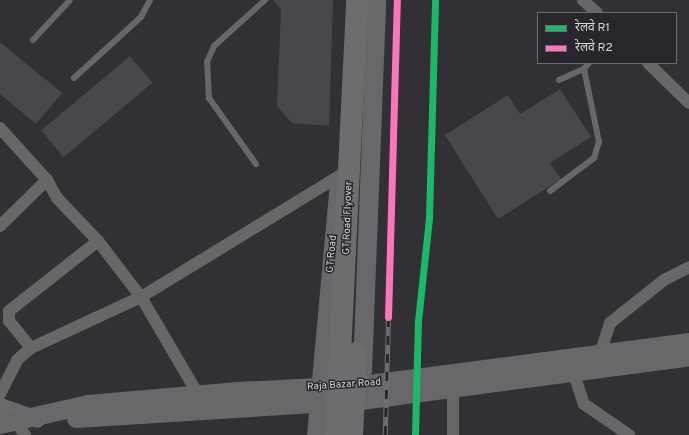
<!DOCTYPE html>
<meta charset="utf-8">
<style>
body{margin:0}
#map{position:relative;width:689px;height:435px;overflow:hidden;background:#333035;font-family:Overpass,"Noto Sans Devanagari",sans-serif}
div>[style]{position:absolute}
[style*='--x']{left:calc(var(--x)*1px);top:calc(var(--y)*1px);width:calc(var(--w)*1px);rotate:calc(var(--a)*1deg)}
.building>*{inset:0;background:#49474c;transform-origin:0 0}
.lane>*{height:6px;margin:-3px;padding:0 3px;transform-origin:3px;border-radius:3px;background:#696668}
.street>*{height:12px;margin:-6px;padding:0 6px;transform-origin:6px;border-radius:6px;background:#696668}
.secondary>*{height:17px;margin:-8.5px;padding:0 8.5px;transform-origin:8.5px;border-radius:8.5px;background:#6a696c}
.primary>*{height:19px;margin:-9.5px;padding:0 9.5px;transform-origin:9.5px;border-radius:9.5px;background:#6a676b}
.rail>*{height:4.5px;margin-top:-2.25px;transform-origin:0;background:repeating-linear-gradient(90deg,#29252c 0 9px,#706e71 0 18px);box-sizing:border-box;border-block:1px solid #706e71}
.highway-bridge>*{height:22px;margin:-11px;padding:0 11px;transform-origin:11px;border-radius:11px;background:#6f6c70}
.rail-1>*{height:7px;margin:-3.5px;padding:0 3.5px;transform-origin:3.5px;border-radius:3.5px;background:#1ab867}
.rail-2>*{height:7px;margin:-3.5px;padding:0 3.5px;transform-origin:3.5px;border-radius:3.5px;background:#fc73be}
span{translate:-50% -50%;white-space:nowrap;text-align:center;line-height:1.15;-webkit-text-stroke:3px #29252c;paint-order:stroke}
.street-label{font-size:10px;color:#d7d5da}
.legend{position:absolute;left:537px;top:12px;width:140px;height:52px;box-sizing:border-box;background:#29252c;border:1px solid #6f6b72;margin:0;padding:5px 7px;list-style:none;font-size:12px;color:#d7d5da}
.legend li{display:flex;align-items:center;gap:8px;height:20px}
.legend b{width:20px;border:1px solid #6f6b72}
</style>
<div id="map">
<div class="building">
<i style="clip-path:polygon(273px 0,333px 0,329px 126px,292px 123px,277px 106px,281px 9px)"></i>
<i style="clip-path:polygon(0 42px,62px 93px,36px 124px,0 94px)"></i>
<i style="left:130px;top:56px;width:35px;height:116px;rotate:50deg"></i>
<i style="clip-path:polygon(560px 89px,591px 137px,550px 163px,561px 179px,498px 219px,445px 135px,508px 95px,520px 114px)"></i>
</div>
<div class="lane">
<i style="--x:33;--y:40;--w:54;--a:-47.2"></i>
<i style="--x:74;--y:78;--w:91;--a:-42.3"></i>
<i style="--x:141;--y:17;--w:19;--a:-62"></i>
<i style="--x:559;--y:80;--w:27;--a:-24"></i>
<i style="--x:256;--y:164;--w:81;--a:-125.5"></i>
<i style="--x:209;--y:98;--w:36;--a:-93"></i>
<i style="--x:207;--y:62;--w:17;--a:-66"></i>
<i style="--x:214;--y:46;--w:69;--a:-42"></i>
<i style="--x:550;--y:191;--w:55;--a:-36.9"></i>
<i style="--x:594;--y:158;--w:17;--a:-73"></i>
<i style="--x:599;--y:142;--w:75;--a:-101.6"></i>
<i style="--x:584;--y:69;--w:8;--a:-50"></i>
</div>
<div class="street">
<i style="--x:583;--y:0;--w:19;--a:43"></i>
<i style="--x:648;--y:63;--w:57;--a:44.3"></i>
<i style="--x:0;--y:128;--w:70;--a:47.9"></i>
<i style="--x:0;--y:226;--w:66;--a:-44.4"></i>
<i style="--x:47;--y:180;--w:21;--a:61"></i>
<i style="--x:57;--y:198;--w:59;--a:46.4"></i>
<i style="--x:98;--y:241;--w:71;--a:52.5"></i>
<i style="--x:141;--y:297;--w:113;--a:59.6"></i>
<i style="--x:31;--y:348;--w:35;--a:-129"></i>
<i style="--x:9;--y:321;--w:10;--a:-90"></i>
<i style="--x:9;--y:311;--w:113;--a:-38.2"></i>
<i style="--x:600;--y:354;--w:33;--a:-72"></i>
<i style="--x:610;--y:323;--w:69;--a:-38.5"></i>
<i style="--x:664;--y:280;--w:28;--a:-27"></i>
<i style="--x:574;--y:374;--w:32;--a:72"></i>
<i style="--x:584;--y:404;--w:55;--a:34.6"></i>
<i style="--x:453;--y:382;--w:53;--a:90"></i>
<i style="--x:0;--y:394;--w:38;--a:-63"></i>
<i style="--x:17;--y:360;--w:18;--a:-41"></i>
<i style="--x:31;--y:348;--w:121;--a:-24.9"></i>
<i style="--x:141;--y:297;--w:246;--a:-31.4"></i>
<i style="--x:20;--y:428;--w:9;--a:54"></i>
</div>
<div class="secondary">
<i style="--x:0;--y:406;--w:39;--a:19"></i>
</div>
<div class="primary">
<i style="--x:362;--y:370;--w:370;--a:-87.8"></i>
<i style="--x:76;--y:418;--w:286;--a:-3.6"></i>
<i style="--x:361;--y:400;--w:331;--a:-7.6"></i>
<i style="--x:0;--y:424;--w:90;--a:-12.8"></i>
<i style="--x:88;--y:404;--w:150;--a:-5"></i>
<i style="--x:237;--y:391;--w:125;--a:-2.7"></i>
<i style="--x:362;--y:385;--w:330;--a:-7.5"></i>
<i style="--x:316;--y:435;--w:245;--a:-84.8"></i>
</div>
<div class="rail">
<i style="--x:385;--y:435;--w:435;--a:-88.4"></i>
<i style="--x:415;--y:435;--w:114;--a:-88.5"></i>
<i style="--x:418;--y:321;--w:104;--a:-83.9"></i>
<i style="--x:429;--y:218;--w:218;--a:-88.4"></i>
</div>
<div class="highway-bridge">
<i style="--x:336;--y:435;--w:436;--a:-87.2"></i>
<i style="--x:352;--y:435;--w:82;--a:-87.2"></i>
</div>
<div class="rail-1">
<i style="--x:415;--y:435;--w:114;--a:-88.5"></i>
<i style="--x:418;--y:321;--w:104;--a:-83.9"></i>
<i style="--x:429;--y:218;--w:218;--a:-88.4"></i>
</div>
<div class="rail-2">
<i style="--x:388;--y:317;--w:317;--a:-88.4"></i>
</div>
<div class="street-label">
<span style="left:348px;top:218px;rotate:-88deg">GT Road Flyover</span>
<span style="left:332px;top:254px;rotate:-85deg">GT Road</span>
<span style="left:344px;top:385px;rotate:-4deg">Raja Bazar Road</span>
</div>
<ul class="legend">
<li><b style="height:5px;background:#1ab867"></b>रेलवे R1</li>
<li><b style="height:5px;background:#fc73be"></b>रेलवे R2</li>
</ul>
</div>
